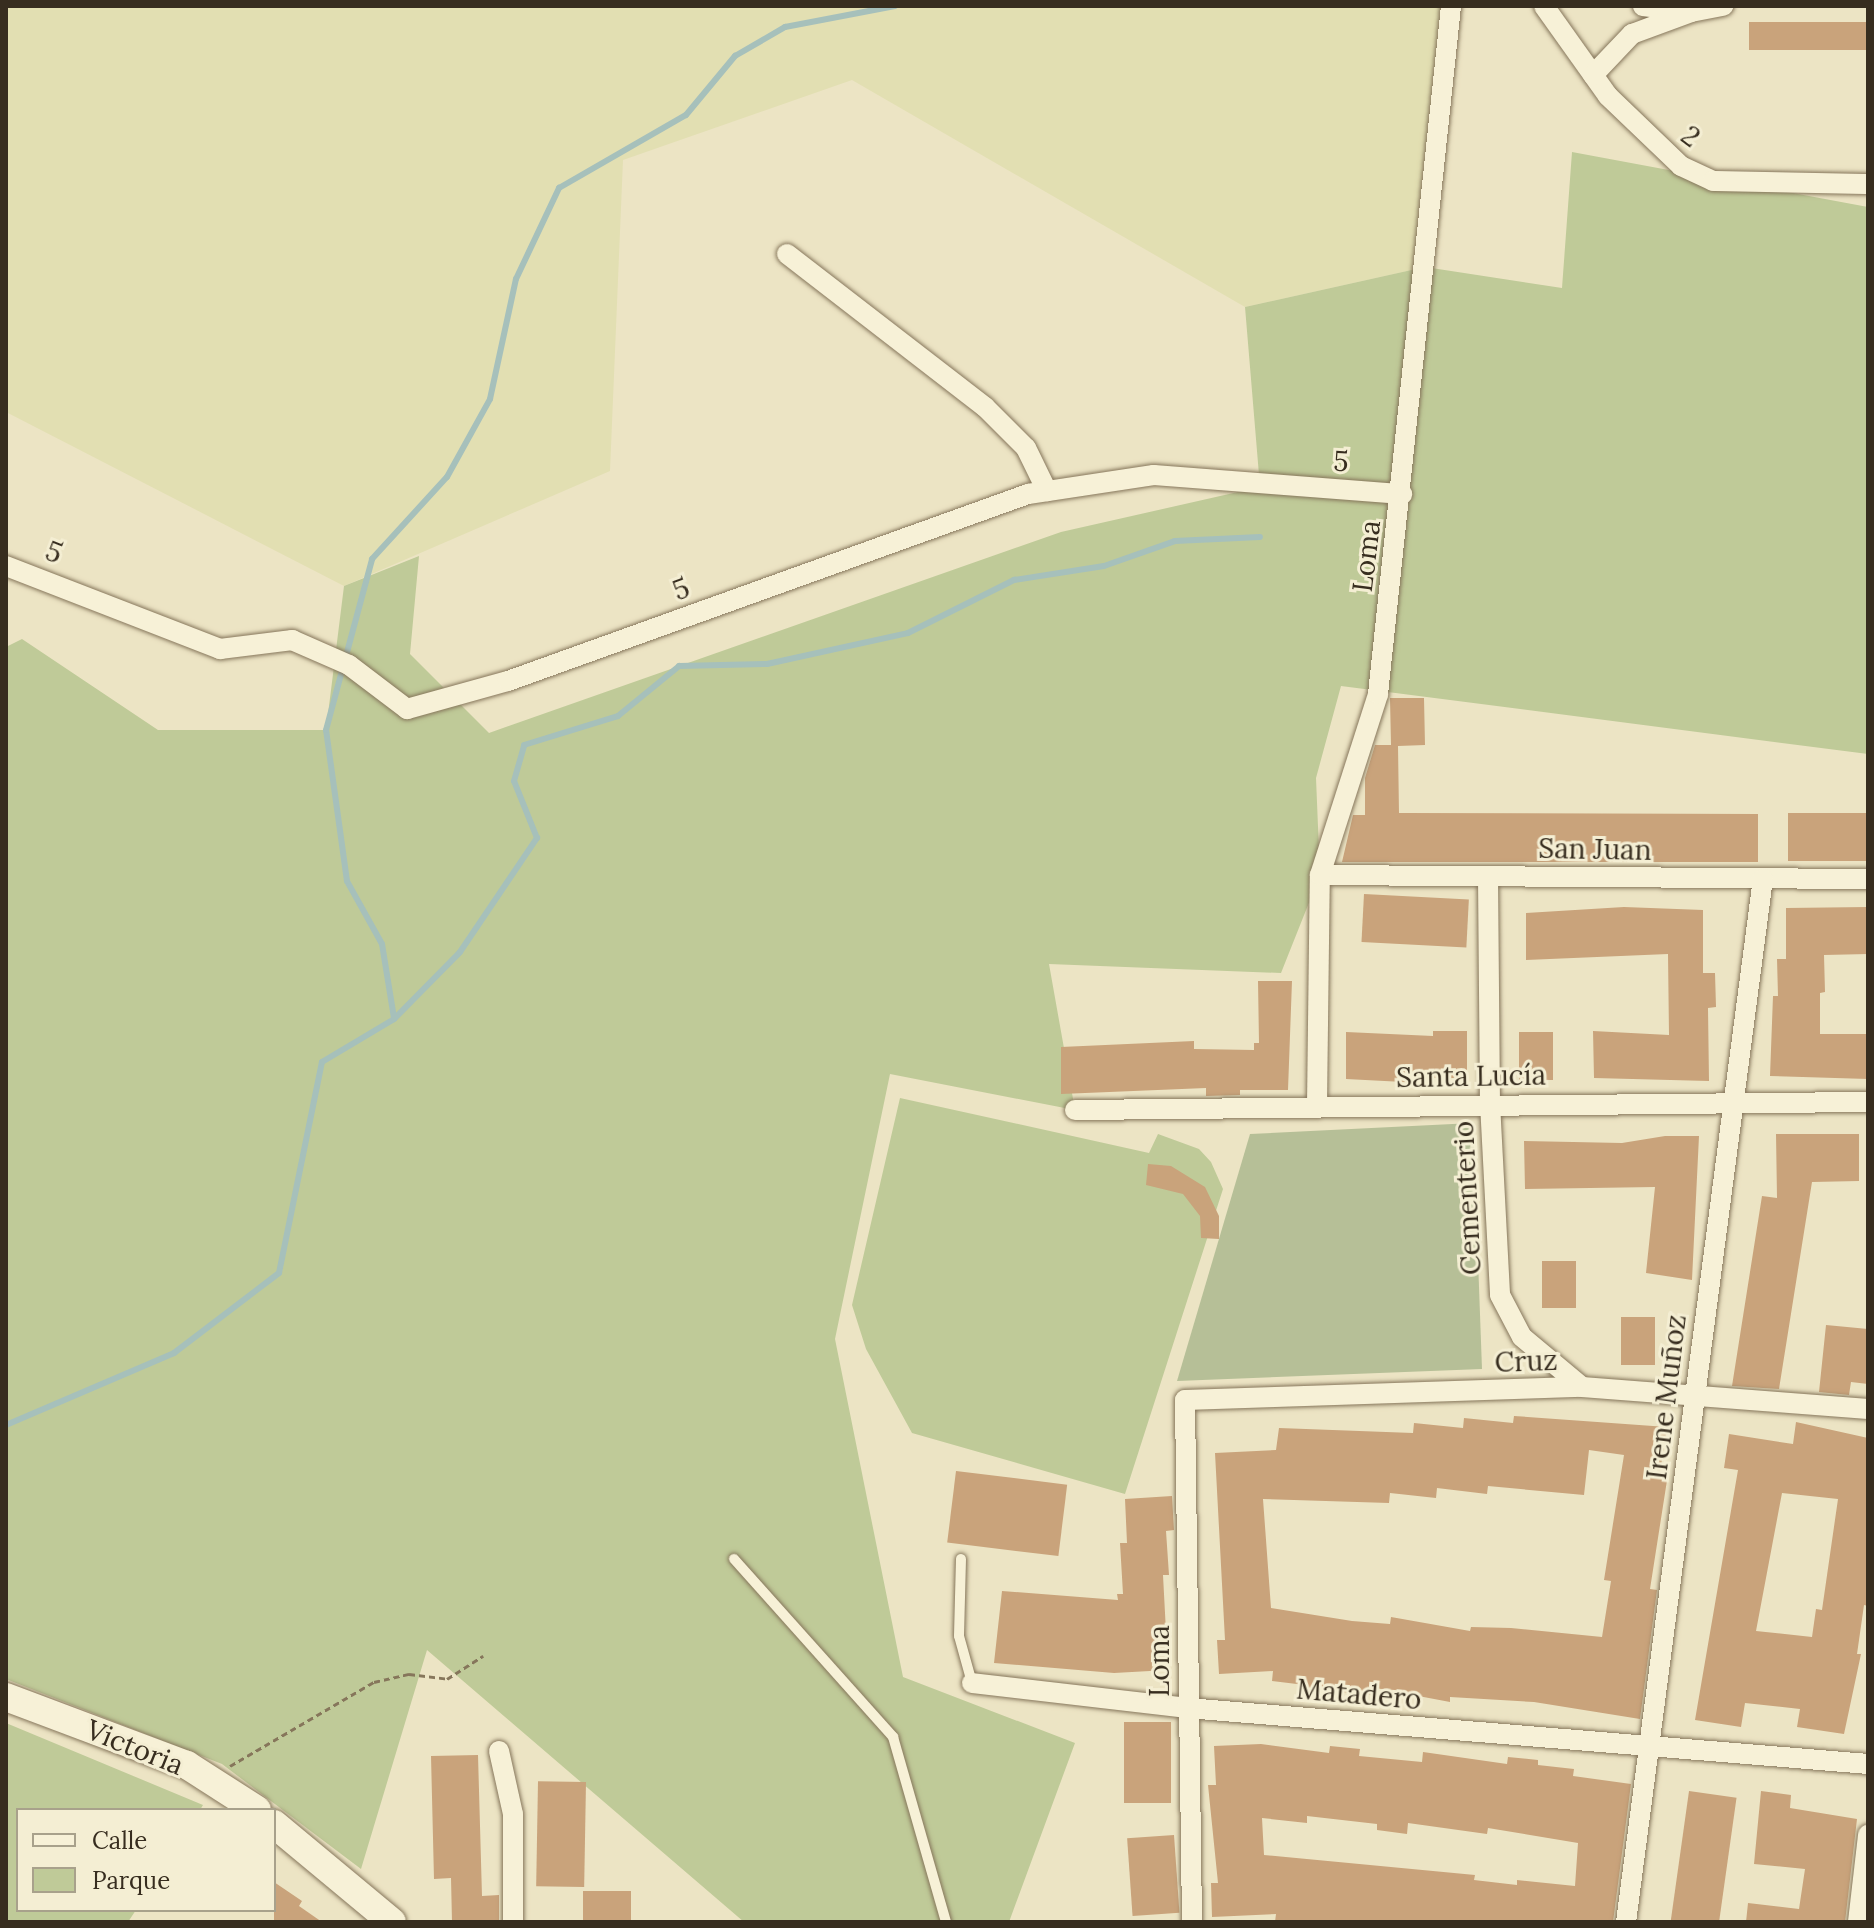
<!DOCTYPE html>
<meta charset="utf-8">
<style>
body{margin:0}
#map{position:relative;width:1874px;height:1928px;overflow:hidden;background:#ece4c4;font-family:Lora,serif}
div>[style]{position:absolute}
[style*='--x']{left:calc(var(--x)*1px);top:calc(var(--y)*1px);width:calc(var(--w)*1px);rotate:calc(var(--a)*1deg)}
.farmland>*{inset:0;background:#e2dfb2}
.green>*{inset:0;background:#bfca98}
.cemetery>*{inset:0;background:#b6bf97}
.stream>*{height:6px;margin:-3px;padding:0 3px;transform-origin:3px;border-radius:3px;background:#a6c0bb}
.building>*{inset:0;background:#c9a37b;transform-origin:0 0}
.path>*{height:3px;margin-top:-1.5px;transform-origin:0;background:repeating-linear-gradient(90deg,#86765b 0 6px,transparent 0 10px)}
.roads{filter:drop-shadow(0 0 2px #86765b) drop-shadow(0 0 2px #86765b)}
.lane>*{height:10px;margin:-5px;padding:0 5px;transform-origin:5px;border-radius:5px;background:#f7f1d7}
.street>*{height:20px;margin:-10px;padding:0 10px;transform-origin:10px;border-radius:10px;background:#f7f1d7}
.secondary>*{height:28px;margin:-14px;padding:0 14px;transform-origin:14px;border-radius:14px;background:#f7f1d7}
span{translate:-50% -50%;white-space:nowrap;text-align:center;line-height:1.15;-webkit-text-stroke:6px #f4eed3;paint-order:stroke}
.street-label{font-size:28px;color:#372d1f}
.frame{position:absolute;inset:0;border:8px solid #372d1f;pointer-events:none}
.legend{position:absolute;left:16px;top:1808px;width:260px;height:104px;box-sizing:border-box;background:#f4eed3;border:2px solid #a8a18b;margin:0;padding:10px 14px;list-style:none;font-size:24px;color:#372d1f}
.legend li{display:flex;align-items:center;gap:16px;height:40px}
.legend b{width:40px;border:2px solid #a8a18b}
</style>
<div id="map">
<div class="farmland">
<i style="clip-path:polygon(6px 6px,1458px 6px,1425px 267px,1245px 307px,852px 80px,623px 160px,610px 471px,344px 586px,6px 412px)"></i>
</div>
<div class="green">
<i style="clip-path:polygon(1572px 152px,1868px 207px,1868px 754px,1341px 686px,1316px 778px,1320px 875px,1281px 973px,1049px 964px,1075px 1110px,890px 1074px,835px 1339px,903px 1677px,1075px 1743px,1009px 1922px,744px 1922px,427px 1650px,361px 1869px,222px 1764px,6px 1679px,6px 647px,22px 639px,158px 730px,326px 730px,344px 586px,419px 556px,410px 654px,489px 733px,1061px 532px,1260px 487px,1245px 307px,1425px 267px,1562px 288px)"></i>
<i style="clip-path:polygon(900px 1098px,1149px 1153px,1158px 1134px,1199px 1149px,1211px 1162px,1223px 1189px,1125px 1494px,912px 1433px,866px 1349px,852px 1305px)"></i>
<i style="clip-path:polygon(6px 1723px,203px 1805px,200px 1810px,18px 1810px,18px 1910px,136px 1910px,128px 1922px,6px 1922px)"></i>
</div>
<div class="cemetery">
<i style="clip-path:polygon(1473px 1123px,1482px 1369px,1177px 1381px,1250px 1134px)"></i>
</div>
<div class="stream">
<i style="--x:394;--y:1018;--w:75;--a:-99.2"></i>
<i style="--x:382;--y:944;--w:72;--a:-119.1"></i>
<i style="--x:347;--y:881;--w:152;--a:-97.9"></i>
<i style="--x:326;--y:730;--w:177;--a:-74.9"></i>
<i style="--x:372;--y:559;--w:111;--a:-47.6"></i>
<i style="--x:447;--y:477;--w:89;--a:-61.1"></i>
<i style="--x:490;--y:399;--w:123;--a:-77.8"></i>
<i style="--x:516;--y:279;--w:101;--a:-64.7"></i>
<i style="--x:559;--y:188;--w:146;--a:-29.9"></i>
<i style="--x:686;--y:115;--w:77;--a:-50.3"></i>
<i style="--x:735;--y:56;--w:58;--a:-30.1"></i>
<i style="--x:785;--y:27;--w:112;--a:-10.8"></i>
<i style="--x:6;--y:1425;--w:183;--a:-23.2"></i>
<i style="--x:174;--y:1353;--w:132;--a:-37.3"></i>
<i style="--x:279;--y:1273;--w:215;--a:-78.5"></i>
<i style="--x:322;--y:1062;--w:84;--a:-30.8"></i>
<i style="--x:394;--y:1019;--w:94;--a:-45.4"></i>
<i style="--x:460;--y:952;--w:138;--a:-56"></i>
<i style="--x:537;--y:838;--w:61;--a:-112"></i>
<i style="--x:514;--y:781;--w:37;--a:-74"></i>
<i style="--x:524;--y:745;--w:98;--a:-17.1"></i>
<i style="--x:618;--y:716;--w:79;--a:-39.3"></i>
<i style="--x:679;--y:666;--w:88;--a:-1.3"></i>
<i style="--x:767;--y:664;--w:144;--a:-12.4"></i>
<i style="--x:908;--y:633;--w:119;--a:-26.6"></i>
<i style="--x:1014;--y:580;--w:91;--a:-8.8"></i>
<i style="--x:1104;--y:566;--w:75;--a:-19.4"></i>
<i style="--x:1175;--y:541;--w:85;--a:-2.7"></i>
</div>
<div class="building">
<i style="left:1868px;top:22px;width:28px;height:119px;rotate:90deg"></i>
<i style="clip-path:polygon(1390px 698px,1424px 698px,1425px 745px,1398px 746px,1399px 813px,1758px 814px,1758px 862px,1342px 862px,1353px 815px,1365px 815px,1365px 778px,1375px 745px,1391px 745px)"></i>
<i style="left:1868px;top:813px;width:48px;height:80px;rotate:90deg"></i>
<i style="left:1364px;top:894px;width:105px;height:48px;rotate:3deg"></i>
<i style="clip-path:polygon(1624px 907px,1703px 910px,1703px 973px,1715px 973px,1716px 1007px,1708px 1008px,1709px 1081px,1594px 1078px,1593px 1031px,1669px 1035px,1668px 954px,1526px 960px,1526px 913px)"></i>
<i style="clip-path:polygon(1868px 907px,1868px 954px,1824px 955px,1825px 992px,1820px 993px,1820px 1034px,1868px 1034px,1868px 1079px,1770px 1076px,1773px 996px,1778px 996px,1777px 959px,1786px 959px,1786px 908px)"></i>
<i style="clip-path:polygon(1258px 981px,1292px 981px,1288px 1090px,1240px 1090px,1240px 1095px,1206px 1096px,1206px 1088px,1061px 1094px,1061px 1047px,1194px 1041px,1194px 1049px,1254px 1050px,1254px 1043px,1259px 1043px)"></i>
<i style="clip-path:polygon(1433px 1031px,1467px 1031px,1467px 1078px,1423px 1078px,1423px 1083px,1346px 1079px,1346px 1032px,1433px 1036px)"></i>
<i style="left:1519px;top:1032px;width:34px;height:48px"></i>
<i style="clip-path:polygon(1776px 1134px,1859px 1134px,1859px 1181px,1812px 1182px,1779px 1389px,1732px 1386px,1762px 1196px,1777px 1198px)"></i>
<i style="clip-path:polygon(1665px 1136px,1699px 1136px,1692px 1280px,1646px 1273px,1655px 1187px,1525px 1189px,1524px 1141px,1622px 1143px)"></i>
<i style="clip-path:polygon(1148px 1164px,1171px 1166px,1205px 1187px,1219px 1216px,1219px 1239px,1201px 1238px,1200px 1216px,1183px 1194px,1146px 1185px)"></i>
<i style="left:1542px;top:1261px;width:34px;height:47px"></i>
<i style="left:1621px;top:1317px;width:34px;height:48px"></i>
<i style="clip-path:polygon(1826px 1325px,1868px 1329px,1868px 1384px,1851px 1382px,1849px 1395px,1819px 1392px)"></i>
<i style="clip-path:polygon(evenodd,1514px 1416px,1667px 1427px,1660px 1472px,1668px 1474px,1650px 1589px,1657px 1590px,1640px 1719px,1534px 1702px,1450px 1697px,1450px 1702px,1376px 1688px,1375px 1695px,1304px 1689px,1305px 1685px,1272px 1681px,1273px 1671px,1219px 1674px,1217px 1640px,1225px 1640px,1215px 1453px,1276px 1450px,1279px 1428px,1413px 1433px,1414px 1423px,1463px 1428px,1464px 1418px,1513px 1423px,1514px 1416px,1589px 1450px,1624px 1455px,1604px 1580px,1611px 1581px,1602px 1637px,1511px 1628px,1471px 1627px,1470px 1631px,1391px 1617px,1390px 1624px,1352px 1621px,1271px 1608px,1263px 1499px,1389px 1503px,1390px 1493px,1436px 1498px,1437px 1488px,1487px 1494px,1488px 1486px,1584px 1495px,1589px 1450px)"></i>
<i style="clip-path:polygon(evenodd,1796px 1422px,1868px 1438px,1868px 1606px,1864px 1605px,1857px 1654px,1861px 1654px,1844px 1734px,1797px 1727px,1800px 1709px,1745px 1703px,1741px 1727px,1695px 1720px,1738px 1470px,1724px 1468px,1729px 1434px,1793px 1444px,1796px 1422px,1782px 1493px,1838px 1499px,1822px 1610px,1816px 1609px,1812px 1637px,1756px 1631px,1782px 1493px)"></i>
<i style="left:956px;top:1471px;width:112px;height:72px;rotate:7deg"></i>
<i style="clip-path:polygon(1172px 1496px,1174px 1530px,1166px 1531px,1169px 1575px,1163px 1575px,1168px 1670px,1114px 1673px,994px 1663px,1002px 1591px,1118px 1600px,1117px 1594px,1123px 1594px,1120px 1543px,1127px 1543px,1125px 1499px)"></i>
<i style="left:1171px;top:1722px;width:81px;height:47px;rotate:90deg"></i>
<i style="clip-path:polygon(evenodd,1261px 1744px,1329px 1753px,1330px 1746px,1360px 1749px,1359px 1756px,1422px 1762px,1423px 1752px,1507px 1764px,1508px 1757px,1538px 1760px,1538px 1765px,1574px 1769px,1573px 1776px,1631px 1784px,1613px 1922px,1275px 1922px,1276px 1914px,1212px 1917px,1211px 1883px,1218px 1883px,1208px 1785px,1216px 1785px,1214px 1746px,1261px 1744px,1307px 1816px,1377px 1824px,1377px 1830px,1407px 1834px,1408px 1823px,1487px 1834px,1488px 1828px,1578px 1843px,1575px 1886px,1517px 1880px,1517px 1885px,1474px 1880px,1475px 1875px,1264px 1855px,1262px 1818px,1307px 1823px,1307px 1816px)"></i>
<i style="clip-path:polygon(478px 1755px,482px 1896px,499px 1895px,499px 1922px,452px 1922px,451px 1878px,434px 1879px,431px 1756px)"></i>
<i style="left:586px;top:1782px;width:105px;height:48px;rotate:91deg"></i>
<i style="left:1689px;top:1791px;width:48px;height:133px;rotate:8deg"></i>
<i style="clip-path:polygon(1761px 1791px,1791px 1795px,1790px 1808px,1857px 1819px,1845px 1922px,1746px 1922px,1748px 1903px,1799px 1909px,1805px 1869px,1754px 1864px)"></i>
<i style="left:1174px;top:1835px;width:78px;height:47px;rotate:86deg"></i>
<i style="clip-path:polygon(274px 1882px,302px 1901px,299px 1906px,322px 1922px,274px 1922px)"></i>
<i style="left:631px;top:1891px;width:31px;height:48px;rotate:90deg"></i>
</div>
<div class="path">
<i style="--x:230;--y:1766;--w:167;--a:-30.3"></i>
<i style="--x:374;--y:1682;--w:36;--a:-13"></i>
<i style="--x:409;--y:1674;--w:38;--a:7"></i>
<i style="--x:447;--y:1679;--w:43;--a:-32.6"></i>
</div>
<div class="roads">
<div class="lane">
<i style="--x:734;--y:1559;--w:239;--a:48.2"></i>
<i style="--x:893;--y:1737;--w:192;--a:74"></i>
<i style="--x:961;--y:1559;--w:77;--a:91.5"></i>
<i style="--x:959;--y:1636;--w:49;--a:74.5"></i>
</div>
<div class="street">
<i style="--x:1544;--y:6;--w:110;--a:54.6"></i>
<i style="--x:1608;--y:96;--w:101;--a:43.8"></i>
<i style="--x:1681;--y:166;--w:35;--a:25"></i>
<i style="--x:1713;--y:181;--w:155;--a:1.1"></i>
<i style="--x:1643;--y:6;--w:48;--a:7.1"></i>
<i style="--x:1691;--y:12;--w:33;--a:-11"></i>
<i style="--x:1593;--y:75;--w:57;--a:-46.4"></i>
<i style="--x:1632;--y:34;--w:63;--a:-20.4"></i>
<i style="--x:787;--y:254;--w:250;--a:37.7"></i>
<i style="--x:985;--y:407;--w:58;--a:45"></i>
<i style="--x:1026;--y:448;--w:48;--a:64"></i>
<i style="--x:6;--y:566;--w:230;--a:21.2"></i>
<i style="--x:220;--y:649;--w:73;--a:-7.1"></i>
<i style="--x:292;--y:640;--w:62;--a:23.7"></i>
<i style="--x:349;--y:665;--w:73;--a:37.2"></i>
<i style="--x:407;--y:709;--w:105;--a:-15.5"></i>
<i style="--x:508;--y:681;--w:553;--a:-19.78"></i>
<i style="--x:1028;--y:494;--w:127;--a:-8.6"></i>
<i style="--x:1154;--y:475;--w:249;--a:4.4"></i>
<i style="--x:1320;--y:875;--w:548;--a:0.42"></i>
<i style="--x:1488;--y:876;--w:227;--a:89.5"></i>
<i style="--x:1490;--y:1103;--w:192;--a:87"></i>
<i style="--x:1500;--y:1295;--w:47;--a:62.4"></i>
<i style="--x:1522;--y:1337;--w:78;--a:39.8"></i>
<i style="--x:1317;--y:1106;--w:231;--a:-89.3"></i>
<i style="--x:1320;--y:875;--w:190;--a:-72.2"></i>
<i style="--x:1378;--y:694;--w:692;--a:-83.94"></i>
<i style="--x:1075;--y:1110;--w:793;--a:-0.58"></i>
<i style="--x:972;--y:1683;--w:216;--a:6.6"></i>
<i style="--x:1187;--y:1708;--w:683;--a:4.7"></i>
<i style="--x:499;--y:1751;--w:65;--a:77.5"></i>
<i style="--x:513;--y:1814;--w:108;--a:90"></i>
<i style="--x:1192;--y:1922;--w:522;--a:-90.77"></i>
<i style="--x:1185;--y:1400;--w:397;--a:-1.9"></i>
<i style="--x:1582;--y:1387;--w:287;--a:4.4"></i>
<i style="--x:1626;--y:1922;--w:1052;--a:-82.52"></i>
<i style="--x:1858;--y:1922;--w:88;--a:-83.4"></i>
</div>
<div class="secondary">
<i style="--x:6;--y:1697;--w:193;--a:20.6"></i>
<i style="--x:187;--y:1765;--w:83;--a:32.7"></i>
<i style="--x:274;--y:1824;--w:153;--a:39.7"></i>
</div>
</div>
<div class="street-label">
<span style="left:1691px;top:136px;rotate:37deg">2</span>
<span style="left:1341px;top:461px;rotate:4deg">5</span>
<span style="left:54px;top:552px;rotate:22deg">5</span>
<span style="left:1366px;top:556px;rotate:-83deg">Loma</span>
<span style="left:681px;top:589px;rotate:-20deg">5</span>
<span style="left:1595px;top:849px;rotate:1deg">San Juan</span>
<span style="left:1471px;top:1076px;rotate:-1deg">Santa Lucía</span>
<span style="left:1467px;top:1198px;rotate:-93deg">Cementerio</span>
<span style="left:1526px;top:1361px;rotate:-2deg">Cruz</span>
<span style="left:1666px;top:1397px;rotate:-83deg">Irene Muñoz</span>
<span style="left:1159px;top:1661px;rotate:-90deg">Loma</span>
<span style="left:1359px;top:1694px;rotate:5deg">Matadero</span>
<span style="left:135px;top:1747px;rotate:22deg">Victoria</span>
</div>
<div class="frame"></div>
<ul class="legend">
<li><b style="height:10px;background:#f7f1d7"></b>Calle</li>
<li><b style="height:22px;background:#bfca98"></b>Parque</li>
</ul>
</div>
